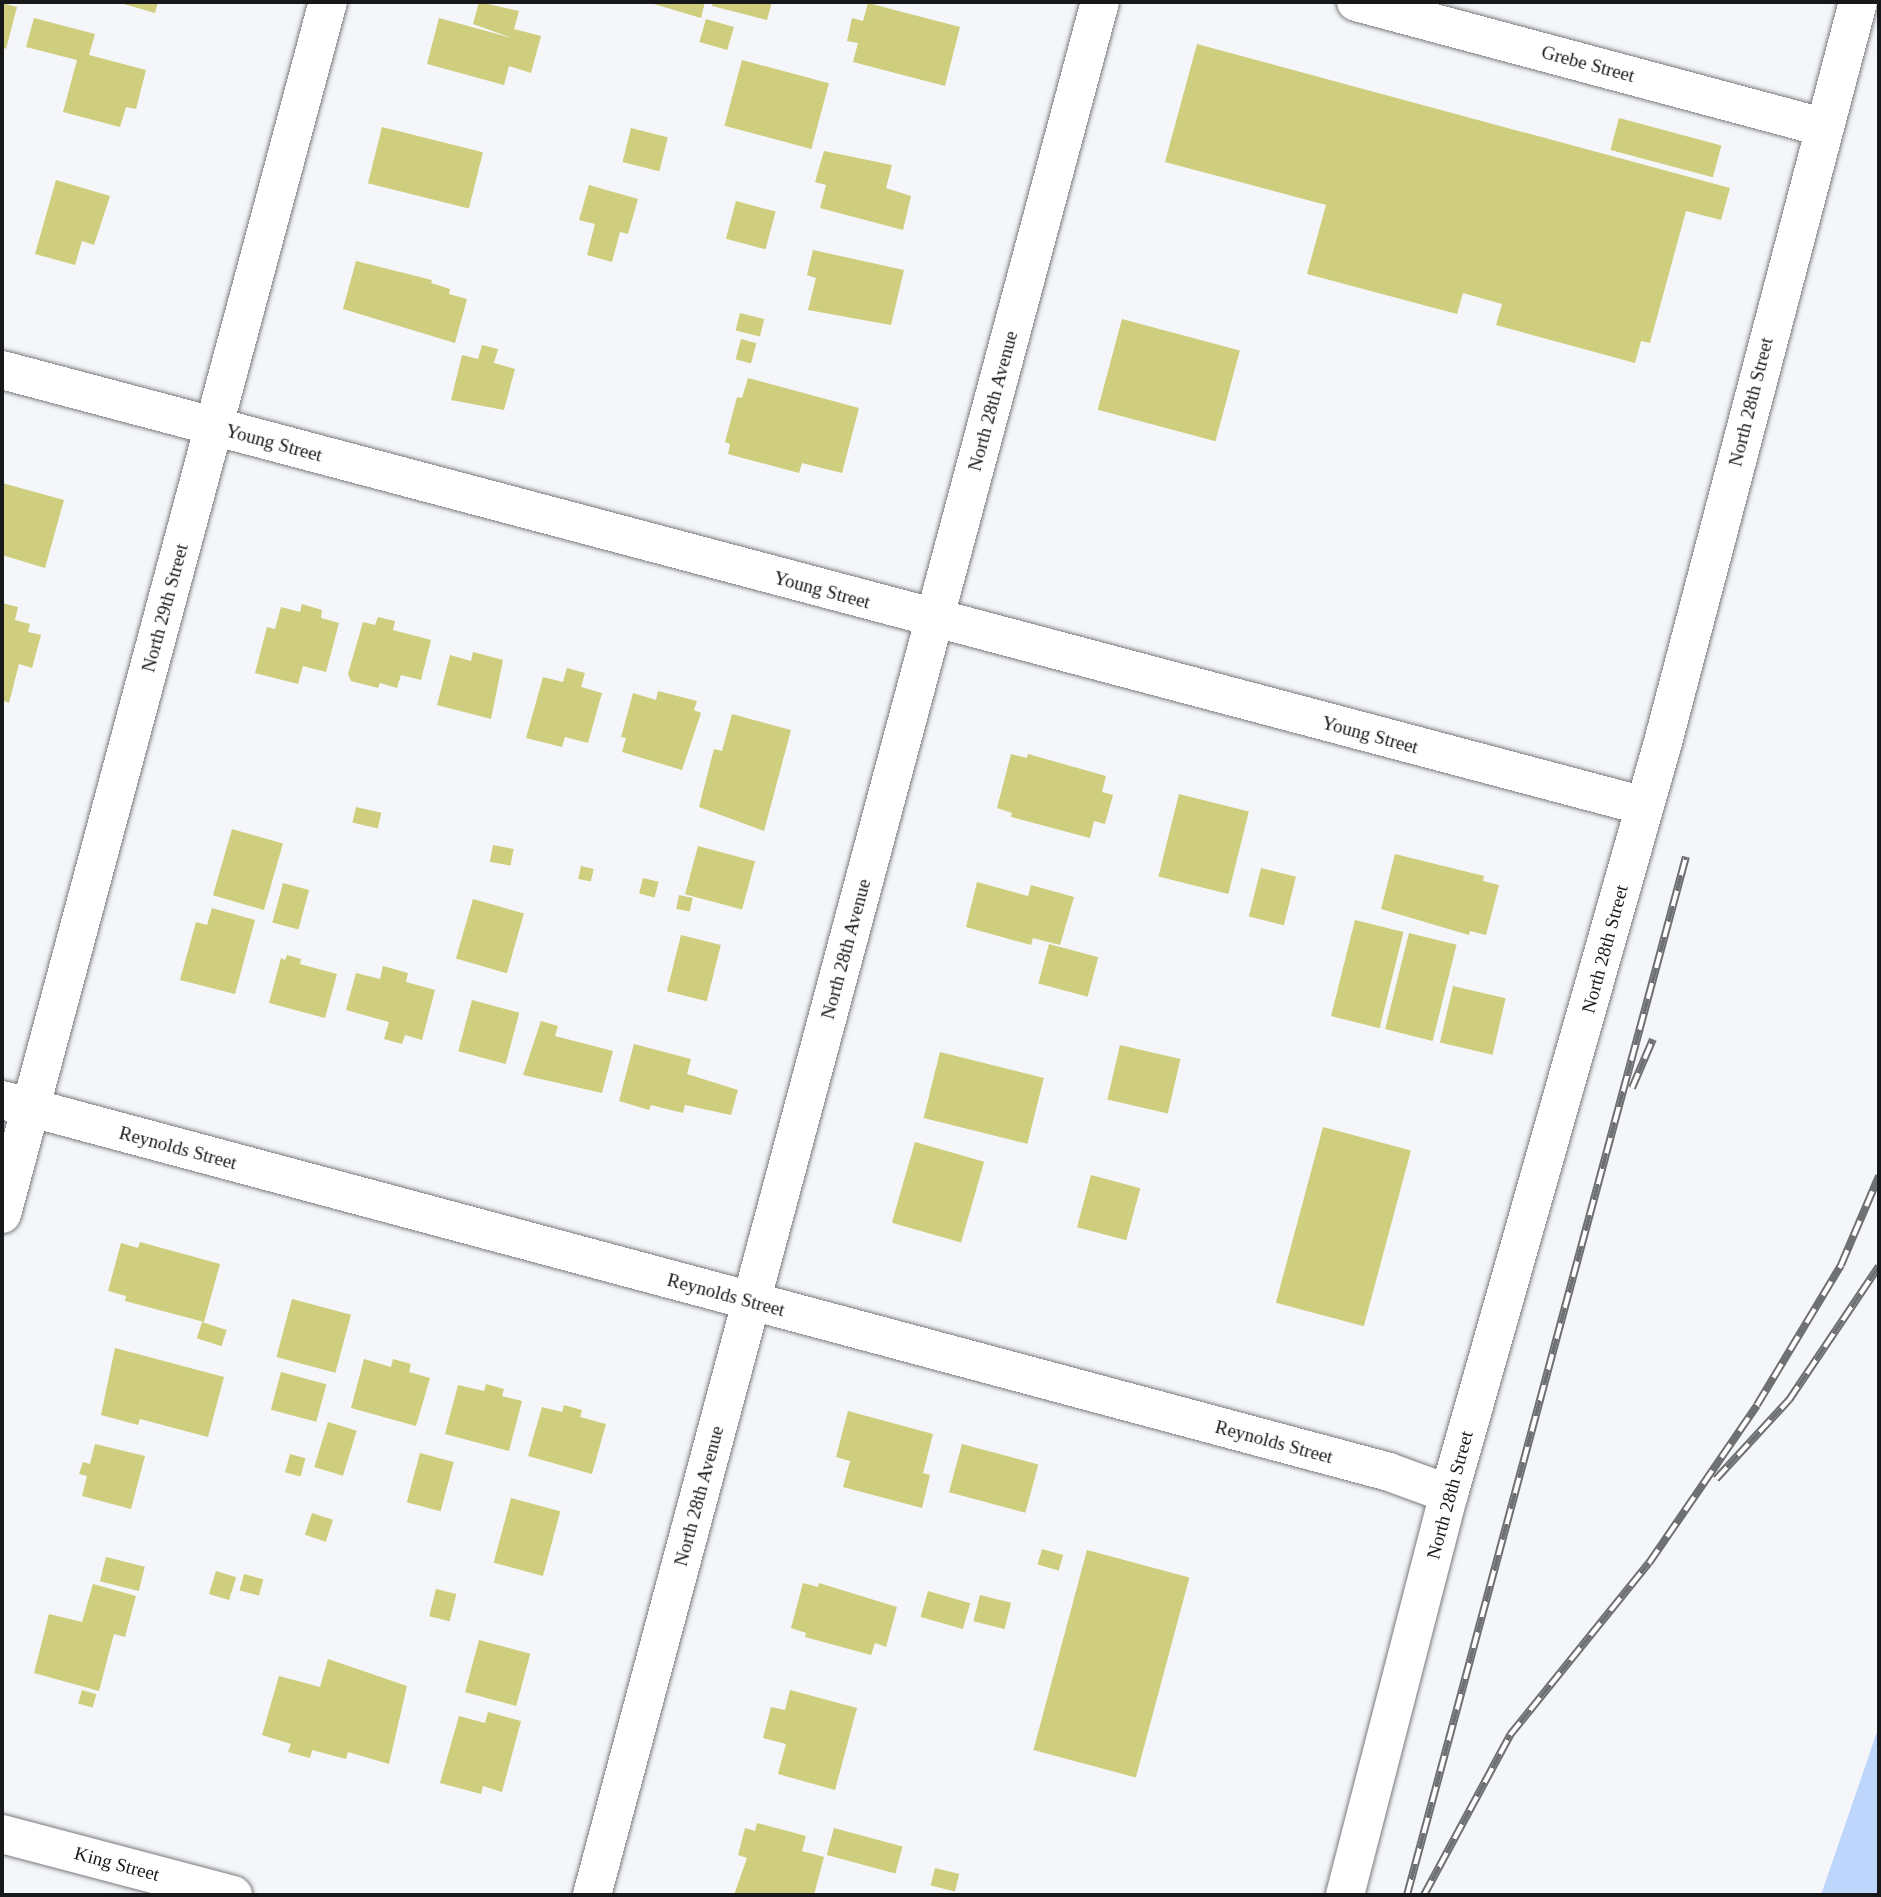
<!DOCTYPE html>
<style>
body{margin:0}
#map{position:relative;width:1881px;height:1897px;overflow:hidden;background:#f4f6f9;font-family:"Times New Roman",serif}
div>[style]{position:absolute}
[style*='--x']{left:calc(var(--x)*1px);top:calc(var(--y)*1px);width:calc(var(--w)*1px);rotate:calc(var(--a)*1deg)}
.green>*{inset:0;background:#bed5fc}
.building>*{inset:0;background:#cece7e;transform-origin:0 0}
.roads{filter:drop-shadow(0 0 2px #7a7b7e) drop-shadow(0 0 2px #7a7b7e)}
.minor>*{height:38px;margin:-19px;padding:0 19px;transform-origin:19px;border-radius:19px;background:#fff}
.rail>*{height:8px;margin-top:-4px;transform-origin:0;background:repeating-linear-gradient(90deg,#fff 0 16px,#6e7072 0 32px);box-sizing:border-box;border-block:2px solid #6e7072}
span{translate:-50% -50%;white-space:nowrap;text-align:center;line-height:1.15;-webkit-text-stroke:6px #fff;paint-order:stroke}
.street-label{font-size:19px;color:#171819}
.frame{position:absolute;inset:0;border:4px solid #171819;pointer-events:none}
</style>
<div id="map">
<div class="green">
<i style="clip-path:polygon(1879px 1726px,1879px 1895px,1821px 1895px)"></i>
</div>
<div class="building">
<i style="clip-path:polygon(117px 2px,158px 2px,155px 13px)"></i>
<i style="clip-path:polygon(479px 2px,519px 11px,514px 29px,541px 36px,531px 73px,509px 66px,504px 85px,427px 64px,439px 18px,512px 38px,473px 24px)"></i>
<i style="clip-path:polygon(647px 2px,705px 2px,701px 18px)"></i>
<i style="clip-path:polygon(713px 2px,772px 2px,767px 20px,712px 6px)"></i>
<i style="clip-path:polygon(2px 3px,17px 7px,6px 49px,2px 47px)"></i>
<i style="clip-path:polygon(868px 3px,960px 27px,945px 86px,853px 62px,858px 43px,847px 41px,852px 18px,863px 21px)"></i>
<i style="clip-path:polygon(34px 18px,95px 34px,89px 55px,146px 70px,136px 109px,126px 107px,120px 127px,63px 112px,77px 60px,26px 47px)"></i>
<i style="left:706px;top:19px;width:29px;height:24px;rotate:16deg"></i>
<i style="clip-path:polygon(1197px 44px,1730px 188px,1721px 220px,1686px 211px,1650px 343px,1641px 341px,1635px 363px,1496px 325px,1502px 304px,1463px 293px,1457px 314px,1307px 274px,1326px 205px,1165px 162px)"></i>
<i style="left:742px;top:60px;width:90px;height:68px;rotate:15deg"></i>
<i style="left:1619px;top:118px;width:106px;height:33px;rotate:15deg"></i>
<i style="left:382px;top:127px;width:104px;height:58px;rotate:14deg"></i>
<i style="left:631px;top:128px;width:38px;height:35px;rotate:14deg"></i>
<i style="clip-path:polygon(824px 151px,892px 165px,886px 188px,911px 196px,903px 230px,820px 208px,826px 185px,815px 182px)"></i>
<i style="clip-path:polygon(56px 180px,110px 196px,94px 245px,82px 241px,75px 265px,35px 254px)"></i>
<i style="clip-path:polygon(589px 185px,638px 199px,628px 234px,620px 232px,612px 262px,587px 255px,595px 224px,579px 220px)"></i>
<i style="left:736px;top:201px;width:41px;height:39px;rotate:15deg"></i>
<i style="clip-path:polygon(813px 250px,904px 270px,891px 325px,808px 310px,816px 278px,807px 275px)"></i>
<i style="clip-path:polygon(356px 261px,432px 280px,431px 283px,450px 289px,449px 294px,467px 299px,455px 343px,343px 309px)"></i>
<i style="left:740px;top:313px;width:25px;height:18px;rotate:14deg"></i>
<i style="left:1122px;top:319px;width:122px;height:94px;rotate:15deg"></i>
<i style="left:741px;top:339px;width:16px;height:21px;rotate:15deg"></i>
<i style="clip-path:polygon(482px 345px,498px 349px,494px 363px,515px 369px,504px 410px,451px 400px,462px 355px,478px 359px)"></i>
<i style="clip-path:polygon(748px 378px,859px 408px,842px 473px,802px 463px,799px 473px,728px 454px,730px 444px,725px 442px,737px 397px,742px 398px)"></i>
<i style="clip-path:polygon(2px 483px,64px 500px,45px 568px,2px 555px)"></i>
<i style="clip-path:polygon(2px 603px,18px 607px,15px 620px,30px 624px,28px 632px,41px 635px,32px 668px,19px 664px,9px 703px,2px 700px)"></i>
<i style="clip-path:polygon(302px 604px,322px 610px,321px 618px,339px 623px,326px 672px,303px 666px,298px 684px,255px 673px,267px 627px,275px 629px,281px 607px,300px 612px)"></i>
<i style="clip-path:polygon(378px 617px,395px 621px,393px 630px,431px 640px,421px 680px,401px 675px,397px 688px,380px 683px,378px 688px,351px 681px,348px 674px,363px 622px,375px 625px)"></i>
<i style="clip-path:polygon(473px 652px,503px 660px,491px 719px,437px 705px,450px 655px,471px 661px)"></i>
<i style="clip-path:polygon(567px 668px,585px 673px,581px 687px,602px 693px,588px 743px,565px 737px,562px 747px,526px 738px,543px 677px,563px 682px)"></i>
<i style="clip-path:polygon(658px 691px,697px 701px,694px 710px,701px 713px,682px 770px,622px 752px,626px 738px,621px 737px,633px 693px,656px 700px)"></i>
<i style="clip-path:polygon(732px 714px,791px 730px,764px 831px,699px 807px,714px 749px,722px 751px)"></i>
<i style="clip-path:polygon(1011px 754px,1027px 758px,1028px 754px,1106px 776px,1102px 792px,1113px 795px,1105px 824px,1094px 821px,1090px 838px,1011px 817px,1012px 813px,997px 808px)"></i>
<i style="left:1179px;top:794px;width:72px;height:85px;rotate:14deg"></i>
<i style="left:356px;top:807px;width:26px;height:16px;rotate:13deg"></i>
<i style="left:232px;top:829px;width:53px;height:69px;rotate:16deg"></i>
<i style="left:493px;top:845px;width:21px;height:17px;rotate:11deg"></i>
<i style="left:698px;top:846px;width:59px;height:50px;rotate:15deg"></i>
<i style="clip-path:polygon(1395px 854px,1484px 876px,1483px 881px,1499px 885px,1486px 935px,1470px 931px,1469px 935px,1381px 909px)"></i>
<i style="left:581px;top:866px;width:13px;height:13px;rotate:13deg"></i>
<i style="left:1261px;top:868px;width:36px;height:50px;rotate:14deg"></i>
<i style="left:643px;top:878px;width:16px;height:16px;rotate:14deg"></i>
<i style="clip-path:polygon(977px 882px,1028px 896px,1031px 885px,1074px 897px,1060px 945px,1033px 938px,1031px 945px,966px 927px)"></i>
<i style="left:283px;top:883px;width:27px;height:41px;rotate:15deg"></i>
<i style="left:679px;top:895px;width:14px;height:14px;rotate:12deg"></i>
<i style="left:473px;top:899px;width:53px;height:62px;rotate:16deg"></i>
<i style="clip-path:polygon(212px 908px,255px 920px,235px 994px,180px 980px,196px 922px,207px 925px)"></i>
<i style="left:1355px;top:920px;width:50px;height:99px;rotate:14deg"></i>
<i style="left:1409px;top:933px;width:49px;height:99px;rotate:14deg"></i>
<i style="left:681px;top:935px;width:41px;height:58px;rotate:14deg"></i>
<i style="left:1049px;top:944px;width:51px;height:41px;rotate:15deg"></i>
<i style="clip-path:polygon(287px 955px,301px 959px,300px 964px,337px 974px,325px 1018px,269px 1003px,281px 958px,285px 960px)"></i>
<i style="clip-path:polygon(383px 966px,408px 973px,406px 982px,435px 990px,422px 1040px,405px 1035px,402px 1044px,384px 1039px,389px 1022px,346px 1010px,356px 973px,380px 979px)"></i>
<i style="left:1453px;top:986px;width:54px;height:58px;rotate:13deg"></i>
<i style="left:472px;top:1000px;width:49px;height:53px;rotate:15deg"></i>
<i style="clip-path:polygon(541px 1021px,558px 1026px,555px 1036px,613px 1051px,602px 1093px,523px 1075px)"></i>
<i style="clip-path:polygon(634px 1044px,691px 1059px,687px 1074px,738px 1090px,731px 1115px,685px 1105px,683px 1113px,651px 1105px,649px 1110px,619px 1101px)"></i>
<i style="left:1120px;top:1045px;width:62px;height:56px;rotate:13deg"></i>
<i style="left:940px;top:1052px;width:107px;height:68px;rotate:14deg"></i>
<i style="left:1323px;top:1127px;width:91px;height:182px;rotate:15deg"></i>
<i style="left:915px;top:1142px;width:72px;height:84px;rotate:16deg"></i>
<i style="left:1091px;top:1175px;width:51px;height:54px;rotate:15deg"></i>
<i style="clip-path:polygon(140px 1242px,220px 1264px,204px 1322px,125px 1301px,126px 1296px,108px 1291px,121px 1243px,138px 1248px)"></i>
<i style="left:292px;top:1299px;width:61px;height:60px;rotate:15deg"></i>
<i style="left:202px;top:1322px;width:26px;height:17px;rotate:18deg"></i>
<i style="clip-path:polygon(115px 1348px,224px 1377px,208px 1437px,140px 1419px,138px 1425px,101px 1415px)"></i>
<i style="clip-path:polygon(364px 1359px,391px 1367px,393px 1359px,411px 1364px,409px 1372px,430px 1378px,416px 1426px,351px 1408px)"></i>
<i style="left:281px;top:1372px;width:47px;height:39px;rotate:15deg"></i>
<i style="clip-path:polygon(486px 1384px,504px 1389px,502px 1396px,522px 1401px,509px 1451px,445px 1434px,458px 1385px,484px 1391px)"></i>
<i style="clip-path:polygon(564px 1405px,582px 1410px,580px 1417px,606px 1424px,592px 1474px,528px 1456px,542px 1407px,562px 1412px)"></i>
<i style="clip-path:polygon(848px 1411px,933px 1434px,923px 1473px,930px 1475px,922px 1508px,843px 1487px,850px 1461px,836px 1457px)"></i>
<i style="left:328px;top:1422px;width:30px;height:47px;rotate:17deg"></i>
<i style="clip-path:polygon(95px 1444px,145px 1456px,131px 1509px,82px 1496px,87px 1476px,79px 1474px,83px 1462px,90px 1464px)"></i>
<i style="left:962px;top:1444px;width:79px;height:50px;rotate:15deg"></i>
<i style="left:420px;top:1453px;width:35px;height:51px;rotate:15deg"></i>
<i style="left:290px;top:1454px;width:16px;height:19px;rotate:15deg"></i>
<i style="left:511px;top:1498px;width:51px;height:67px;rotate:15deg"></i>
<i style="left:312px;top:1513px;width:22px;height:23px;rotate:18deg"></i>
<i style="left:1042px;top:1549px;width:22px;height:16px;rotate:16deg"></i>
<i style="left:1087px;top:1550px;width:106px;height:207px;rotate:15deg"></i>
<i style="left:106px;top:1557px;width:40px;height:25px;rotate:14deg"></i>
<i style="left:216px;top:1571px;width:21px;height:24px;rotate:17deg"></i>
<i style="left:244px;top:1574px;width:20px;height:17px;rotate:15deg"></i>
<i style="clip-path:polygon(803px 1583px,818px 1587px,819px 1583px,897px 1607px,886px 1647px,875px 1643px,871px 1655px,805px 1637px,806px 1633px,791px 1628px)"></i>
<i style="clip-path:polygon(93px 1584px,136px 1596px,125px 1637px,114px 1634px,99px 1691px,34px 1673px,49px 1614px,82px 1622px)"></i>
<i style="left:436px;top:1589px;width:21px;height:28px;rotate:14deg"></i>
<i style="left:928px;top:1591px;width:44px;height:27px;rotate:16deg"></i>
<i style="left:980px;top:1595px;width:32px;height:27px;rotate:14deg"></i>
<i style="left:479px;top:1640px;width:53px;height:54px;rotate:15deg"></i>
<i style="clip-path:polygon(328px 1659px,407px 1686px,389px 1764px,348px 1752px,346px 1759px,312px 1750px,310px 1758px,288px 1752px,291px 1744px,262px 1735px,279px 1676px,320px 1687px)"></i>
<i style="left:82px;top:1690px;width:15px;height:14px;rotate:16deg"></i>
<i style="clip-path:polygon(790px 1690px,857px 1708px,835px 1790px,778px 1774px,786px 1744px,763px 1738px,771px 1707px,785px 1710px)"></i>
<i style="clip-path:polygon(488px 1712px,521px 1721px,502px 1792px,483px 1786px,481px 1794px,440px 1783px,459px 1716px,485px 1723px)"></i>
<i style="clip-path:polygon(757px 1823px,806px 1836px,802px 1851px,824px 1857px,814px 1895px,734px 1895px,747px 1858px,738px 1855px,745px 1828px,755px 1831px)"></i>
<i style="left:834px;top:1828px;width:71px;height:28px;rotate:15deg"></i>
<i style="left:935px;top:1868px;width:25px;height:18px;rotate:14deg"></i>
</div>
<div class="roads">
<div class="minor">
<i style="--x:1356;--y:2;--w:482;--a:15"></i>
<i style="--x:2;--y:370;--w:1699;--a:14.87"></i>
<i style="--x:2;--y:1100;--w:1436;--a:15.01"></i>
<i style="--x:1389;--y:1472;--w:64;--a:20.1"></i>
<i style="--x:2;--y:1214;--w:1255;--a:-74.95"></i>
<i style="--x:2;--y:1834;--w:239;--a:14.8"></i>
<i style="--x:592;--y:1895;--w:1960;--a:-74.98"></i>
<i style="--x:1345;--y:1895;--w:414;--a:-75.5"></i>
<i style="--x:1449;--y:1494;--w:778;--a:-74.11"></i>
<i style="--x:1662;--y:746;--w:769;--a:-75.24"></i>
</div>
</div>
<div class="rail">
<i style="--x:1632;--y:1088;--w:53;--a:-66.8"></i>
<i style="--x:1716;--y:1479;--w:108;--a:-47.3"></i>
<i style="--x:1789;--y:1400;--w:161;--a:-56.1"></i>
<i style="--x:1407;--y:1895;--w:1075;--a:-74.96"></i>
<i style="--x:1424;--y:1895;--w:182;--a:-61.7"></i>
<i style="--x:1510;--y:1735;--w:221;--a:-51.1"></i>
<i style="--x:1649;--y:1563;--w:191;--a:-55.6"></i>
<i style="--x:1757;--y:1405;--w:163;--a:-59"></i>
<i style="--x:1841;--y:1265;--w:97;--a:-66.9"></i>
</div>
<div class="street-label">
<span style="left:1588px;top:64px;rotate:15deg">Grebe Street</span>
<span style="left:993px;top:401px;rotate:-75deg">North 28th Avenue</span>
<span style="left:1751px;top:402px;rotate:-76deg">North 28th Street</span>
<span style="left:274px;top:443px;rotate:15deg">Young Street</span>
<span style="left:822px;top:590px;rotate:15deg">Young Street</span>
<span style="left:165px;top:608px;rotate:-75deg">North 29th Street</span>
<span style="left:1370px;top:735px;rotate:15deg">Young Street</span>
<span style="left:846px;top:949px;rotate:-75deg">North 28th Avenue</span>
<span style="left:1605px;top:949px;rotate:-75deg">North 28th Street</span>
<span style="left:178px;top:1148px;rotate:15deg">Reynolds Street</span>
<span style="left:726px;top:1295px;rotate:15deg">Reynolds Street</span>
<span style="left:1274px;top:1442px;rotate:15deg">Reynolds Street</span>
<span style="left:1450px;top:1495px;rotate:-75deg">North 28th Street</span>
<span style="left:699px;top:1496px;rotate:-75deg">North 28th Avenue</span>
<span style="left:117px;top:1864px;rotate:15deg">King Street</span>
</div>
<div class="frame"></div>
</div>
